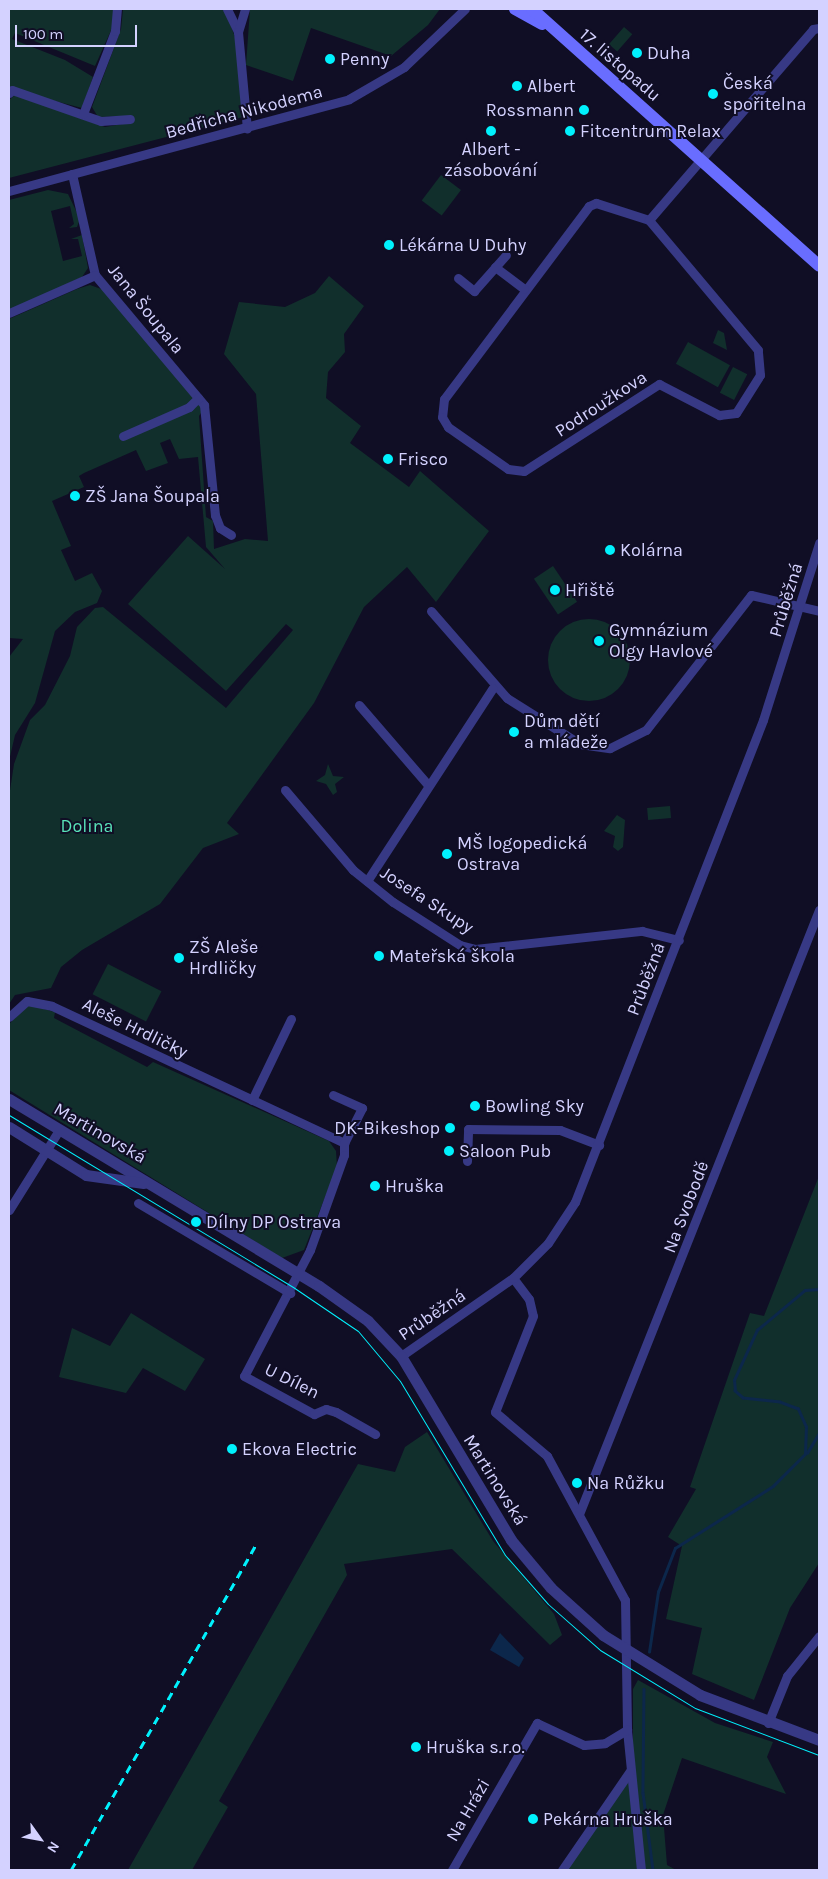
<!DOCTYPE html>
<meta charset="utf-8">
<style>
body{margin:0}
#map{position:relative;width:828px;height:1879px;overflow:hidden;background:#100e25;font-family:Karla,sans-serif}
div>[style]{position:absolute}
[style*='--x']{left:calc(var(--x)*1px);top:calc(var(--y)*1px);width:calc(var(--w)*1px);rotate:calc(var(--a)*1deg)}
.green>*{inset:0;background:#112f2c;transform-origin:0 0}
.round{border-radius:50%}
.water>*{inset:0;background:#0c274b}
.stream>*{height:2.5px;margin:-1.25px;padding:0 1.25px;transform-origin:1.25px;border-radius:1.25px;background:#0c274b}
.minor>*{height:9px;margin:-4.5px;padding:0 4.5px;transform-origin:4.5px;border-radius:4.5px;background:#373985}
.tertiary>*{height:11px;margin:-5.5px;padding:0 5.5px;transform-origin:5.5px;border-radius:5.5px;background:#373985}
.secondary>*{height:12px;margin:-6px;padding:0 6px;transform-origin:6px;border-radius:6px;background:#696dff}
.tram>*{height:1px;margin:-0.5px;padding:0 0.5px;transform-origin:0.5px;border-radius:0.5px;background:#00f1fd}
.rail>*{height:2.5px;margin-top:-1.25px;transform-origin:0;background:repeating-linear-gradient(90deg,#00f1fd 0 8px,transparent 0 14px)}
.dots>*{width:14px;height:14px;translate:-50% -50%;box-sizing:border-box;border:2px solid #100e25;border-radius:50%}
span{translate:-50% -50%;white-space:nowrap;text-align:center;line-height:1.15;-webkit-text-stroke:4px #100e25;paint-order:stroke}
.poi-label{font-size:18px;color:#d4d2ff}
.left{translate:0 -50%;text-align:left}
.right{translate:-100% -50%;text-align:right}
.street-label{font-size:18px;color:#d4d2ff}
.park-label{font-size:18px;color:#59e3b9}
.frame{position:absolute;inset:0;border:10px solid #d4d2ff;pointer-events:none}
.north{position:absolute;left:15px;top:1814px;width:50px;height:50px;-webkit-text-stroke:4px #100e25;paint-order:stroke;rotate:122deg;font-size:14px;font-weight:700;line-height:20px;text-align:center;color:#d4d2ff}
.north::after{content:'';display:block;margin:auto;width:18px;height:22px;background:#d4d2ff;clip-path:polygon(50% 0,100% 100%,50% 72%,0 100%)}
.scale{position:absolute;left:15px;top:25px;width:122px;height:22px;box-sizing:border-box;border:2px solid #d4d2ff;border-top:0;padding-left:6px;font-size:15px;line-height:18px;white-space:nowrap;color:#d4d2ff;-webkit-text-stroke:4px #100e25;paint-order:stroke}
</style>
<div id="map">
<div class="green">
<i style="clip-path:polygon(9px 9px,114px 9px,113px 26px,95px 66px,15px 33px,12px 39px,65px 60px,93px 77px,82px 108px,9px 89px)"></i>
<i style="clip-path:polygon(123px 9px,225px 9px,236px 40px,243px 117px,9px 178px,9px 100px,15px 95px,105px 127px,134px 122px,132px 116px,98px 117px,92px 107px,121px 29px)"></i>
<i style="clip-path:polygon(250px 9px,440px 9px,428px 25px,391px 56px,311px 28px,293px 81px,246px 65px)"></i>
<i style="left:624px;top:27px;width:11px;height:23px;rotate:41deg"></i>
<i style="left:441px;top:175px;width:25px;height:32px;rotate:37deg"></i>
<i style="clip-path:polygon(48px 190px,68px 194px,80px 219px,77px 227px,69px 228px,74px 224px,70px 206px,51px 211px,63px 261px,82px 256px,78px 239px,71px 239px,82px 235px,88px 268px,82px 277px,9px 311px,9px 200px)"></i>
<i style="clip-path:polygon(329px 276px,364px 306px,344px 334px,345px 352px,328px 372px,326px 398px,361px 426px,350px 443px,409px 487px,420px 471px,489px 531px,436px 602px,407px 567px,364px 607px,314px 703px,227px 823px,239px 834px,203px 848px,160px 904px,82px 950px,61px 967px,51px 988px,15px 995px,9px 1004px,9px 797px,14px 764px,30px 720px,45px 705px,70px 656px,77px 627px,95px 608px,103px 607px,226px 708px,293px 630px,286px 624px,226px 691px,128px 604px,188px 536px,225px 569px,206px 547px,198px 457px,179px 459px,170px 439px,160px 443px,168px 463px,146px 471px,136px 450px,84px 473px,79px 476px,84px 487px,52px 501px,71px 546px,61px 550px,75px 581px,92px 573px,102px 591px,97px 603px,75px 612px,55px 631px,35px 703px,15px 735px,9px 761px,9px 657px,23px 639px,9px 638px,9px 319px,77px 289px,90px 285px,104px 290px,203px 410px,199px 416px,206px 517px,213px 521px,214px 549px,245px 539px,268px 541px,256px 394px,224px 354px,239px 302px,285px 307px,315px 293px)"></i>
<i style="clip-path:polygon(718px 330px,724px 333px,727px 350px,713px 343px)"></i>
<i style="left:688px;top:342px;width:48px;height:25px;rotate:29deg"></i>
<i style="left:733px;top:367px;width:16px;height:29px;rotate:27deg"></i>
<i style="left:553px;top:566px;width:43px;height:23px;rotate:56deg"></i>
<i class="round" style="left:548px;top:619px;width:82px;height:82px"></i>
<i style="clip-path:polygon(328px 764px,333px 776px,344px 777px,335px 784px,337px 792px,333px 795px,326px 784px,316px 781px,325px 775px)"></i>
<i style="left:670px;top:806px;width:12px;height:23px;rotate:85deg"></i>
<i style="clip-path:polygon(617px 815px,625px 820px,623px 847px,618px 851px,613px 847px,615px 836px,604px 831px)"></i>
<i style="left:108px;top:964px;width:60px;height:34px;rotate:27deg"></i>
<i style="clip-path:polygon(29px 1005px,55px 1012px,54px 1018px,147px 1067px,153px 1062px,329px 1141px,336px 1151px,337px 1167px,304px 1250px,282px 1258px,9px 1090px,9px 1024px)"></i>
<i style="clip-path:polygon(819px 1176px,819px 1563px,790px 1608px,754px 1700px,692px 1674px,702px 1628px,666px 1619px,682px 1546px,668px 1537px,696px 1489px,690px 1487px,750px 1313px,764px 1316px)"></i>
<i style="clip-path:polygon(131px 1313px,205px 1359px,185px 1391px,143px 1368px,126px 1393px,59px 1377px,72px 1328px,110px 1346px)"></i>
<i style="clip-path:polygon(427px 1432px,493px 1541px,554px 1614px,562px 1635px,550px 1645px,452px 1549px,344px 1564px,347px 1575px,219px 1801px,228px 1807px,192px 1870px,128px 1870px,358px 1464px,395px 1472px,405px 1447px)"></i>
<i style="clip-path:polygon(638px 1680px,715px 1723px,773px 1742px,767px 1757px,786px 1794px,682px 1758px,663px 1815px,667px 1865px,676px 1870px,566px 1870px,633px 1774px,633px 1689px)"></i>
</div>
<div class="water">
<i style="clip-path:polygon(500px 1633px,524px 1658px,519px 1667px,490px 1650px)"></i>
</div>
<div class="stream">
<i style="--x:807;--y:1453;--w:23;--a:-59"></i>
<i style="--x:649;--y:1652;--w:61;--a:-81.5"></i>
<i style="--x:658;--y:1592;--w:47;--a:-68.9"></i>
<i style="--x:675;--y:1548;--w:116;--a:-32.3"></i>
<i style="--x:773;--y:1486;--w:45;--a:-45"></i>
<i style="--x:805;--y:1454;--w:27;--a:-88"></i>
<i style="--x:806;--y:1427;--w:20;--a:-114"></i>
<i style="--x:798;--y:1409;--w:19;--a:-159"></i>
<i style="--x:780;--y:1402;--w:37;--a:-174"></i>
<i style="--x:743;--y:1398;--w:11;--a:-139"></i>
<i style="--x:735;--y:1391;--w:11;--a:-95"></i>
<i style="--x:734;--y:1380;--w:55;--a:-65.3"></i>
<i style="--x:757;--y:1330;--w:62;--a:-39.8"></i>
<i style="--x:805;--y:1290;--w:14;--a:-4"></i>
<i style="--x:644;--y:1689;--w:104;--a:90.6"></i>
<i style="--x:643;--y:1793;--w:78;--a:82.6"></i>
</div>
<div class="minor">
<i style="--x:227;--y:9;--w:25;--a:64"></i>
<i style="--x:245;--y:9;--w:24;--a:107"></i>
<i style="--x:238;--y:32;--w:97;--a:84.7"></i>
<i style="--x:9;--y:93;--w:4;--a:-45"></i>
<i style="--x:12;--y:90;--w:94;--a:19.2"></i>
<i style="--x:101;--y:121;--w:29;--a:-4"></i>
<i style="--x:83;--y:114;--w:89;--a:-68.9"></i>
<i style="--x:115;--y:31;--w:22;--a:-85"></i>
<i style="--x:72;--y:174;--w:104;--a:77.2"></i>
<i style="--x:95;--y:275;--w:170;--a:50"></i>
<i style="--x:204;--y:405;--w:111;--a:84.3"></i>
<i style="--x:215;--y:515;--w:14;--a:69"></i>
<i style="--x:220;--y:528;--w:13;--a:32"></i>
<i style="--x:9;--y:191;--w:352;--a:-15.1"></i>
<i style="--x:349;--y:99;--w:64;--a:-30.2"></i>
<i style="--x:404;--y:67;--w:84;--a:-43.6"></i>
<i style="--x:649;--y:220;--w:56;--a:-162.2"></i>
<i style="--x:596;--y:203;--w:8;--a:157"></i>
<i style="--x:589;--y:206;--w:241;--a:126.9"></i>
<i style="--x:444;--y:399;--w:18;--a:96"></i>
<i style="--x:442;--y:417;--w:12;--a:59"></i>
<i style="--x:448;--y:427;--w:73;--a:35"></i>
<i style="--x:508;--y:469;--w:16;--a:7"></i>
<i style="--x:524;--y:471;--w:161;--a:-32.8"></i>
<i style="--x:659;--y:384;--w:68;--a:27.3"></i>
<i style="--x:719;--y:415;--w:17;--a:-7"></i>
<i style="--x:736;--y:413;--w:45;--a:-57.7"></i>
<i style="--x:760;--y:375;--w:25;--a:-95"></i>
<i style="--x:758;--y:350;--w:170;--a:-130"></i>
<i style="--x:649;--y:220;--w:252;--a:-49.3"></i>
<i style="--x:813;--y:29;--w:6;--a:-9"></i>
<i style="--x:495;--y:267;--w:36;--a:37"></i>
<i style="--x:458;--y:278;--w:21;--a:39"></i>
<i style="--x:474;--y:291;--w:48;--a:-48.4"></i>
<i style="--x:9;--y:313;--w:94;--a:-23.8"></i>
<i style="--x:123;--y:436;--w:72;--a:-23.7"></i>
<i style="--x:189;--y:407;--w:13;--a:-45"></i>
<i style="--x:431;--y:611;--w:116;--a:48.9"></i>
<i style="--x:507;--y:698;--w:86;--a:32.2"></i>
<i style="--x:580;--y:744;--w:30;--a:8"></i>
<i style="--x:610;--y:748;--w:40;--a:-26.6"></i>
<i style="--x:646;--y:730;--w:171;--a:-52.1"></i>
<i style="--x:751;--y:595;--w:70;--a:13.2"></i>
<i style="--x:359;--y:705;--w:106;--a:49.2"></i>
<i style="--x:285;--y:790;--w:105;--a:49.6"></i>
<i style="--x:353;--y:870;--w:51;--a:38.7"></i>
<i style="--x:393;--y:902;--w:80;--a:32.7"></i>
<i style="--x:460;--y:945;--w:16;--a:15"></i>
<i style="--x:475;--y:949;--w:168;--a:-6.2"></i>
<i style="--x:642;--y:931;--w:38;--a:14"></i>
<i style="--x:367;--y:881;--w:230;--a:-56.9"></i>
<i style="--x:9;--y:1017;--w:24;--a:-42"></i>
<i style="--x:27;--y:1001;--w:25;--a:11"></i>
<i style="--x:52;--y:1006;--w:323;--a:25.1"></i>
<i style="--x:333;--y:1095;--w:32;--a:24"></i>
<i style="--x:362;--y:1108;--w:39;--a:117"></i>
<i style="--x:344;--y:1143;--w:12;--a:90"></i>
<i style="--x:344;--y:1155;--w:101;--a:109.7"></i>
<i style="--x:310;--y:1250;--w:142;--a:117.6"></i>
<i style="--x:244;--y:1376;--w:80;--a:28.5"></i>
<i style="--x:314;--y:1414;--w:13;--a:-23"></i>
<i style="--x:326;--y:1409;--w:10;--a:17"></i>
<i style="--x:336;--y:1412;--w:45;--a:29.4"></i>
<i style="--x:252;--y:1100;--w:90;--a:-64.3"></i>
<i style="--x:467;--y:1161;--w:32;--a:-88"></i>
<i style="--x:468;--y:1129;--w:92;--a:0.6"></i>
<i style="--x:560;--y:1130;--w:42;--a:21"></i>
<i style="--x:138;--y:1203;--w:177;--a:30.6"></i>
<i style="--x:9;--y:1210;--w:94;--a:-58"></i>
<i style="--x:513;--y:1278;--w:26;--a:53"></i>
<i style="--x:529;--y:1299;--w:17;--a:77"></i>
<i style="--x:533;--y:1316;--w:103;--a:111.6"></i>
<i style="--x:495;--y:1412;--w:68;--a:40.2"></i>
<i style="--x:547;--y:1456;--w:164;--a:61.6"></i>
<i style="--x:625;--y:1600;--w:130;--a:89.1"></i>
<i style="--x:627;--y:1730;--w:141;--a:84.3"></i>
<i style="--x:401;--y:1356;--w:136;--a:-34.9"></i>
<i style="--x:513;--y:1278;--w:49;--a:-45"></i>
<i style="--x:548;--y:1243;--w:49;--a:-56.6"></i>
<i style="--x:575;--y:1202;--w:517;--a:-68.69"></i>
<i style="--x:763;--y:720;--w:186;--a:-72.4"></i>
<i style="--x:579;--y:1514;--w:650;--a:-68.33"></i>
<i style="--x:768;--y:1723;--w:51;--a:-68"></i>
<i style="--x:787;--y:1676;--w:51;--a:-51.3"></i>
<i style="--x:452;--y:1870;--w:170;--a:-60"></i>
<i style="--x:537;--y:1723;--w:52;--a:25.1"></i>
<i style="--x:584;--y:1745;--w:21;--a:-5"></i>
<i style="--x:605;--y:1743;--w:26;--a:-31"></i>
<i style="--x:562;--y:1870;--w:120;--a:-55.5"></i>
</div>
<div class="tertiary">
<i style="--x:9;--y:1099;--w:362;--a:31.1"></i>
<i style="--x:319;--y:1286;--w:60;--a:35.5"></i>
<i style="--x:368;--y:1321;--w:48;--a:46.7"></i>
<i style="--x:401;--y:1356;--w:214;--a:59.1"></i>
<i style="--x:511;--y:1540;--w:62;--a:50.2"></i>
<i style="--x:551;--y:1588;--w:70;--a:42.1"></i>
<i style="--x:603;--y:1635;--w:114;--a:31.7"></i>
<i style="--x:700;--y:1695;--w:127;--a:20.7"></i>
<i style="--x:9;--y:1127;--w:91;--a:31.9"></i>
<i style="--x:86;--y:1175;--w:58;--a:8"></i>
</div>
<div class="secondary">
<i style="--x:515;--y:9;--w:31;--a:29"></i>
<i style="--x:532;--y:9;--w:385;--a:41.8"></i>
</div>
<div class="tram">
<i style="--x:9;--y:1115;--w:332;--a:31.2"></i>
<i style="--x:293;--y:1287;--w:78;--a:34.1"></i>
<i style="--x:358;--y:1331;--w:65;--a:50"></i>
<i style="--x:400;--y:1381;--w:203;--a:58.9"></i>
<i style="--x:505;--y:1555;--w:65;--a:48.7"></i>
<i style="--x:548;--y:1604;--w:69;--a:41.5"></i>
<i style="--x:600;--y:1650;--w:111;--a:31.4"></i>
<i style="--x:695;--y:1708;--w:133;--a:20.8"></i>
</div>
<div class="rail">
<i style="--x:71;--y:1870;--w:377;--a:-60.4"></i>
</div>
<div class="dots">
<i style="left:637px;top:53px;background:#00f1fd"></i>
<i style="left:330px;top:59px;background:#00f1fd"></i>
<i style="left:517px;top:86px;background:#00f1fd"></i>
<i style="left:713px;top:94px;background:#00f1fd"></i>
<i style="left:584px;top:110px;background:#00f1fd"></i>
<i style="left:491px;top:131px;background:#00f1fd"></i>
<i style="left:570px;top:131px;background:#00f1fd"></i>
<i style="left:389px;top:245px;background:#00f1fd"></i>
<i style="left:388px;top:459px;background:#00f1fd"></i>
<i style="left:75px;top:496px;background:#00f1fd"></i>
<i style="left:610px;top:550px;background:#00f1fd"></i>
<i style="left:555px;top:590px;background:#00f1fd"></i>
<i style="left:599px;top:641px;background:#00f1fd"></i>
<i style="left:514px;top:732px;background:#00f1fd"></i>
<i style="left:447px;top:854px;background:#00f1fd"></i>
<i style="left:379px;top:956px;background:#00f1fd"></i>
<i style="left:179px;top:958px;background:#00f1fd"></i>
<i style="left:475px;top:1106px;background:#00f1fd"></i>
<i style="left:450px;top:1128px;background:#00f1fd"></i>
<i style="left:449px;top:1151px;background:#00f1fd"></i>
<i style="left:375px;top:1186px;background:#00f1fd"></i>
<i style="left:196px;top:1222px;background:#00f1fd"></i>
<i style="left:232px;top:1449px;background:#00f1fd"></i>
<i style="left:577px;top:1483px;background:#00f1fd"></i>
<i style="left:416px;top:1747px;background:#00f1fd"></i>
<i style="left:533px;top:1819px;background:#00f1fd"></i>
</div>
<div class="poi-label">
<span class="left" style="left:647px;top:53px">Duha</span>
<span class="left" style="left:340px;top:59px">Penny</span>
<span class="left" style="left:723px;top:94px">Česká<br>spořitelna</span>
<span class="left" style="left:527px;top:86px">Albert</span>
<span class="right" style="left:574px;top:110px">Rossmann</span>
<span class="left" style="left:580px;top:131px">Fitcentrum Relax</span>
<span style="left:491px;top:160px">Albert -<br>zásobování</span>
<span class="left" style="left:399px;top:245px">Lékárna U Duhy</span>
<span class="left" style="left:398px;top:459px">Frisco</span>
<span class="left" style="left:85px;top:496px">ZŠ Jana Šoupala</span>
<span class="left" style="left:620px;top:550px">Kolárna</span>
<span class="left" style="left:565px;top:590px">Hřiště</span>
<span class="left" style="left:609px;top:641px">Gymnázium<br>Olgy Havlové</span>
<span class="left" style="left:524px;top:732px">Dům dětí<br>a mládeže</span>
<span class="left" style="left:457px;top:854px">MŠ logopedická<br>Ostrava</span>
<span class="left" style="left:189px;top:958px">ZŠ Aleše<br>Hrdličky</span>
<span class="left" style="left:389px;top:956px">Mateřská škola</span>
<span class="left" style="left:485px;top:1106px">Bowling Sky</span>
<span class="right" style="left:440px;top:1128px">DK-Bikeshop</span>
<span class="left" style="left:459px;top:1151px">Saloon Pub</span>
<span class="left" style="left:385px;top:1186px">Hruška</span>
<span class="left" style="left:206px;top:1222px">Dílny DP Ostrava</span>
<span class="left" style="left:242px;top:1449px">Ekova Electric</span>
<span class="left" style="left:587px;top:1483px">Na Růžku</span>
<span class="left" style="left:426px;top:1747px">Hruška s.r.o.</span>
<span class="left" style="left:543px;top:1819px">Pekárna Hruška</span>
</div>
<div class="street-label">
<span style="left:620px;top:65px;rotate:41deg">17. listopadu</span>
<span style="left:244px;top:112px;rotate:-15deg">Bedřicha Nikodema</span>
<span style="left:146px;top:309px;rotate:51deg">Jana Šoupala</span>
<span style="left:601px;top:404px;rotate:-33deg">Podroužkova</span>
<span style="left:786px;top:600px;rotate:-73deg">Průběžná</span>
<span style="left:427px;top:900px;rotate:33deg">Josefa Skupy</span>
<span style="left:646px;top:979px;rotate:-69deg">Průběžná</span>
<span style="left:135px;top:1028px;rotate:26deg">Aleše Hrdličky</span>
<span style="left:100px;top:1133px;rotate:30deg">Martinovská</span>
<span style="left:686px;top:1207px;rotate:-69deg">Na Svobodě</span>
<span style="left:432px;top:1315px;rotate:-34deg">Průběžná</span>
<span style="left:292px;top:1381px;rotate:26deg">U Dílen</span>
<span style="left:495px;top:1480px;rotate:58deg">Martinovská</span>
<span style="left:468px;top:1810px;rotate:-60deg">Na Hrázi</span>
</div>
<div class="park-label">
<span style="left:87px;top:826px">Dolina</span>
</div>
<div class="frame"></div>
<div class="north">N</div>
<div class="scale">100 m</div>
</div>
